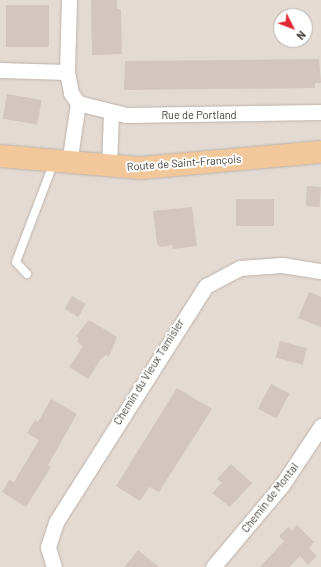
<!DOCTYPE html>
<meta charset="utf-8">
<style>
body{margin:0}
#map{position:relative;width:321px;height:567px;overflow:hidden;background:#efeae4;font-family:Barlow,sans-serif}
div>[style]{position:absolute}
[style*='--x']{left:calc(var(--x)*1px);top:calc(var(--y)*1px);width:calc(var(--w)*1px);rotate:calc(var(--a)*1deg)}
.residential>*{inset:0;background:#e3dad3}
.building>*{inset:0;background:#d3c6be;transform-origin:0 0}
.roads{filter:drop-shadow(0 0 1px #bdb3ab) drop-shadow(0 0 1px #bdb3ab)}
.service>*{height:8px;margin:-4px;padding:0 4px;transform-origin:4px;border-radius:4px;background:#fff}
.minor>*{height:15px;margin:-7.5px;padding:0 7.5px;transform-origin:7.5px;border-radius:7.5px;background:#fff}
.primary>*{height:22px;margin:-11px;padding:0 11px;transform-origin:11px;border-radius:11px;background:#f2c89b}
span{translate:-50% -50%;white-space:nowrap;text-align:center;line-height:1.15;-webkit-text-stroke:4px #fff;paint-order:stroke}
.street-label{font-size:11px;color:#413a35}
.north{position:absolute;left:273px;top:8px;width:40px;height:40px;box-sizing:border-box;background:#fff;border:1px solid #b3b0ae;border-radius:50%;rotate:132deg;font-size:11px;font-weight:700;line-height:16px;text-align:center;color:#413a35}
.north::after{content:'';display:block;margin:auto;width:14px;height:18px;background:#e02a33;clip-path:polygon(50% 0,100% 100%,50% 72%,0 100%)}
</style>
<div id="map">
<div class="residential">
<i style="clip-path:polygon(evenodd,0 0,321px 0,321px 567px,0 567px,0 0,281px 16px,305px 16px,305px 40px,281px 40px,281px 16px)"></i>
</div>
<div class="building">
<i style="clip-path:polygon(91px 0,117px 0,117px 9px,121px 9px,122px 54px,92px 55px)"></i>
<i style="left:6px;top:5px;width:43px;height:42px"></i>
<i style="clip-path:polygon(319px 59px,321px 83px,315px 83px,315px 88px,124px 90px,125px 61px)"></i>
<i style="left:7px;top:94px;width:35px;height:25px;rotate:10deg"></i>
<i style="left:307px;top:186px;width:14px;height:20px;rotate:4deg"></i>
<i style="left:236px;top:199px;width:38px;height:27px"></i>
<i style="clip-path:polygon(192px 207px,197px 246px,173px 249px,172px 245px,160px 247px,157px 244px,153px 211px)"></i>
<i style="clip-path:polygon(309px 292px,321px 297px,321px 327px,298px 318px)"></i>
<i style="left:72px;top:296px;width:16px;height:15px;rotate:30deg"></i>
<i style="clip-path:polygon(89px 320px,117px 337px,109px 357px,106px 355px,100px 360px,88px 379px,69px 367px,83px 346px,77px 342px,79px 338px,76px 336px)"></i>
<i style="left:280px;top:341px;width:28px;height:17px;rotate:15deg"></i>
<i style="left:271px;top:384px;width:21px;height:28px;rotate:28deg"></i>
<i style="clip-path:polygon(177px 388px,212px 409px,159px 492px,149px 487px,140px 501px,116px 486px)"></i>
<i style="clip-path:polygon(51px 399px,77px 414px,48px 465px,51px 467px,26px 507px,2px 492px,9px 480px,14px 482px,39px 440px,27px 433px,35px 420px,38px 422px)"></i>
<i style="clip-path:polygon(231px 464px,252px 483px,230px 507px,212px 493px,222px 483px,217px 479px)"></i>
<i style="clip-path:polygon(297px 525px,314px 542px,309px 548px,317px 556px,308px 565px,300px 556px,289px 567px,260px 567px,284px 541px,279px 536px,288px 527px,292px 531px)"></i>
<i style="clip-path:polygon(138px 550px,159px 567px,124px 567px)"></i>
</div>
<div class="roads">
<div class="service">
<i style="--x:27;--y:274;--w:16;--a:-133"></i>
<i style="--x:16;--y:262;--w:107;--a:-69.2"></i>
</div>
<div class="minor">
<i style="--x:69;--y:0;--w:72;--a:91.6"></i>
<i style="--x:67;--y:72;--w:21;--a:79"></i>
<i style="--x:71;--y:93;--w:12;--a:55"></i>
<i style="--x:78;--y:103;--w:62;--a:98.4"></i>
<i style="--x:0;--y:70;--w:67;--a:1.7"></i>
<i style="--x:78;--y:103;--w:49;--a:14"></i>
<i style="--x:126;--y:115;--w:195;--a:-0.9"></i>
<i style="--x:109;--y:166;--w:52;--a:-87.8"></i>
<i style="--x:54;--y:567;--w:21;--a:-107"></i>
<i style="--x:48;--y:547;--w:26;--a:-72"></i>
<i style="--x:56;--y:522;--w:280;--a:-57.6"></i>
<i style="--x:206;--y:286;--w:38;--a:-28"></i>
<i style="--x:240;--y:268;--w:42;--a:-4.1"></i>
<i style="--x:282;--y:265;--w:39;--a:9"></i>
<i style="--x:213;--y:567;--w:107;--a:-49.9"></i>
<i style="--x:282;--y:485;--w:71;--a:-56.5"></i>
</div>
<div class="primary">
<i style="--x:0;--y:156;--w:142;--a:4.9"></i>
<i style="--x:141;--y:168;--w:181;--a:-5.1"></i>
</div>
</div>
<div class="street-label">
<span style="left:199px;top:115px">Rue de Portland</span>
<span style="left:184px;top:163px;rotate:-4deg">Route de Saint-François</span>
<span style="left:149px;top:372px;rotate:-58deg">Chemin du Vieux Tamisier</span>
<span style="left:270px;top:498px;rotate:-52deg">Chemin de Montal</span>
</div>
<div class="north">N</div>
</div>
